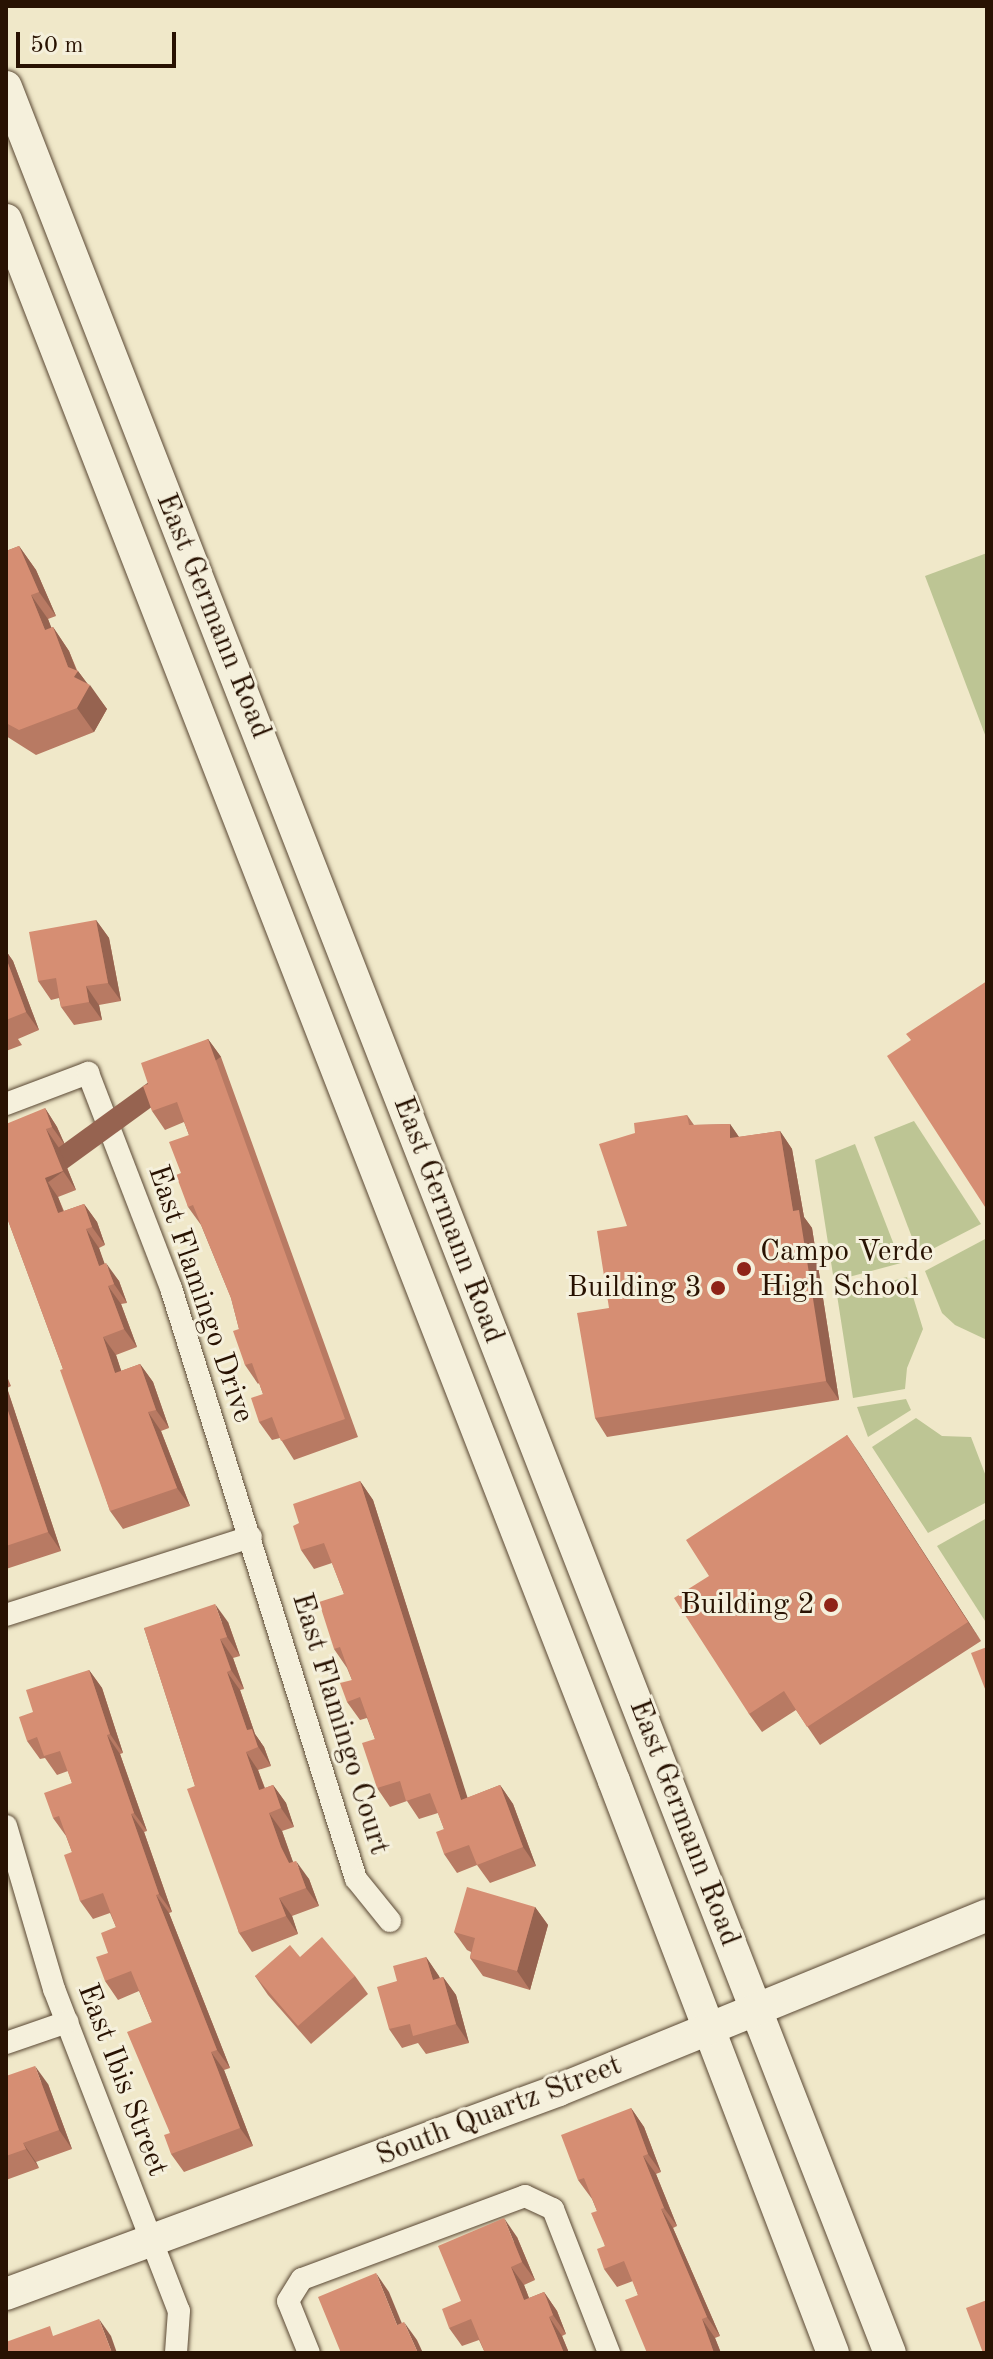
<!DOCTYPE html>
<style>
body{margin:0}
#map{position:relative;width:993px;height:2359px;overflow:hidden;background:#f0e8c9;font-family:"Old Standard TT",serif}
div>[style]{position:absolute}
[style*='--x']{left:calc(var(--x)*1px);top:calc(var(--y)*1px);width:calc(var(--w)*1px);rotate:calc(var(--a)*1deg)}
.green>*{inset:0;background:#bdc594}
.roads{filter:drop-shadow(0 0 2px #5a4834) drop-shadow(0 0 2px #5a4834)}
.street>*{height:22px;margin:-11px;padding:0 11px;transform-origin:11px;border-radius:11px;background:#f5f0dc}
.secondary>*{height:32px;margin:-16px;padding:0 16px;transform-origin:16px;border-radius:16px;background:#f5f0dc}
.wall>*{inset:0;background:#b87a63}
.shaded-wall>*{inset:0;background:#966350;transform-origin:0 0}
.building>*{inset:0;background:#d68e73}
.dots>*{width:22px;height:22px;translate:-50% -50%;box-sizing:border-box;border:4px solid #f5f0dc;border-radius:50%}
span{translate:-50% -50%;white-space:nowrap;text-align:center;line-height:1.15;-webkit-text-stroke:6px #f5f0dc;paint-order:stroke}
.street-label{font-size:30px;color:#281202}
.poi-label{font-size:30px;color:#281202}
.left{translate:0 -50%;text-align:left}
.right{translate:-100% -50%;text-align:right}
.frame{position:absolute;inset:0;border:8px solid #281202;pointer-events:none}
.scale{position:absolute;left:16px;top:32px;width:160px;height:36px;box-sizing:border-box;border:4px solid #281202;border-top:0;padding-left:10px;font-size:24px;line-height:28px;white-space:nowrap;color:#281202;-webkit-text-stroke:6px #f5f0dc;paint-order:stroke}
</style>
<div id="map">
<div class="green">
<i style="clip-path:polygon(987px 553px,987px 740px,925px 576px)"></i>
<i style="clip-path:polygon(914px 1121px,981px 1224px,919px 1256px,874px 1137px)"></i>
<i style="clip-path:polygon(855px 1144px,901px 1263px,834px 1281px,815px 1160px)"></i>
<i style="clip-path:polygon(987px 1238px,987px 1340px,955px 1325px,942px 1313px,925px 1271px)"></i>
<i style="clip-path:polygon(907px 1277px,923px 1329px,907px 1368px,905px 1389px,853px 1398px,837px 1295px)"></i>
<i style="clip-path:polygon(906px 1399px,911px 1410px,868px 1437px,857px 1407px)"></i>
<i style="clip-path:polygon(916px 1418px,942px 1436px,971px 1437px,987px 1479px,987px 1502px,928px 1533px,872px 1447px)"></i>
<i style="clip-path:polygon(987px 1518px,987px 1624px,937px 1546px)"></i>
</div>
<div class="roads">
<div class="street">
<i style="--x:6;--y:1104;--w:88;--a:-20.7"></i>
<i style="--x:88;--y:1073;--w:230;--a:68.9"></i>
<i style="--x:171;--y:1288;--w:619;--a:72.62"></i>
<i style="--x:356;--y:1879;--w:54;--a:51"></i>
<i style="--x:6;--y:1615;--w:257;--a:-17.7"></i>
<i style="--x:6;--y:1826;--w:170;--a:73.6"></i>
<i style="--x:54;--y:1989;--w:345;--a:68.8"></i>
<i style="--x:179;--y:2311;--w:42;--a:94.1"></i>
<i style="--x:6;--y:2043;--w:65;--a:-19"></i>
<i style="--x:309;--y:2353;--w:56;--a:-112"></i>
<i style="--x:288;--y:2301;--w:26;--a:-58"></i>
<i style="--x:302;--y:2279;--w:238;--a:-20.4"></i>
<i style="--x:525;--y:2196;--w:31;--a:25"></i>
<i style="--x:553;--y:2209;--w:155;--a:68.7"></i>
</div>
<div class="secondary">
<i style="--x:6;--y:87;--w:2432;--a:68.69"></i>
<i style="--x:6;--y:220;--w:1675;--a:68.72"></i>
<i style="--x:614;--y:1781;--w:612;--a:69.05"></i>
<i style="--x:6;--y:2294;--w:589;--a:-20.25"></i>
<i style="--x:559;--y:2090;--w:462;--a:-22.2"></i>
</div>
</div>
<div class="wall">
<i style="clip-path:polygon(19px 546px,36px 570px,56px 616px,48px 619px,51px 628px,53px 627px,69px 651px,77px 670px,107px 709px,94px 732px,36px 755px,6px 736px,6px 551px)"></i>
<i style="clip-path:polygon(96px 920px,109px 938px,121px 1001px,99px 1005px,102px 1020px,74px 1025px,61px 1007px,59px 998px,51px 1000px,38px 981px)"></i>
<i style="clip-path:polygon(6px 951px,13px 961px,39px 1030px,18px 1039px,22px 1045px,6px 1051px)"></i>
<i style="clip-path:polygon(208px 1039px,221px 1057px,358px 1437px,294px 1460px,280px 1438px,272px 1440px,259px 1422px,263px 1394px,259px 1383px,258px 1384px,245px 1365px,239px 1329px,231px 1298px,201px 1225px,188px 1207px,181px 1173px,189px 1135px,184px 1122px,165px 1130px,152px 1111px,148px 1084px)"></i>
<i style="clip-path:polygon(45px 1108px,57px 1127px,65px 1145px,59px 1148px,76px 1190px,58px 1197px,64px 1211px,84px 1204px,97px 1222px,105px 1245px,99px 1248px,104px 1264px,119px 1281px,127px 1303px,121px 1304px,137px 1347px,116px 1355px,121px 1371px,140px 1364px,153px 1382px,169px 1428px,161px 1431px,190px 1506px,123px 1529px,110px 1511px,63px 1369px,6px 1215px)"></i>
<i style="clip-path:polygon(687px 1115px,694px 1125px,730px 1124px,739px 1137px,780px 1131px,792px 1149px,804px 1217px,812px 1228px,839px 1400px,607px 1437px,595px 1418px,609px 1308px,627px 1226px,635px 1133px)"></i>
<i style="clip-path:polygon(6px 1374px,11px 1386px,7px 1388px,61px 1551px,6px 1569px)"></i>
<i style="clip-path:polygon(847px 1435px,981px 1641px,820px 1745px,796px 1710px,762px 1732px,749px 1714px,709px 1576px)"></i>
<i style="clip-path:polygon(360px 1481px,373px 1500px,467px 1798px,500px 1785px,513px 1804px,536px 1866px,490px 1883px,477px 1865px,457px 1873px,444px 1854px,444px 1829px,438px 1813px,419px 1819px,407px 1801px,390px 1807px,377px 1788px,375px 1739px,367px 1718px,360px 1720px,347px 1702px,352px 1680px,347px 1668px,334px 1649px,344px 1594px,332px 1563px,314px 1569px,301px 1550px,299px 1523px)"></i>
<i style="clip-path:polygon(228px 1622px,240px 1656px,233px 1658px,244px 1689px,240px 1690px,255px 1734px,264px 1747px,271px 1766px,258px 1770px,265px 1788px,273px 1785px,286px 1803px,294px 1827px,282px 1831px,293px 1862px,309px 1879px,319px 1906px,292px 1916px,298px 1934px,252px 1952px,239px 1933px,195px 1786px,144px 1628px)"></i>
<i style="clip-path:polygon(89px 1670px,102px 1688px,123px 1753px,120px 1754px,147px 1831px,144px 1832px,172px 1912px,169px 1913px,230px 2068px,224px 2070px,253px 2146px,184px 2172px,171px 2154px,170px 2133px,152px 2022px,139px 1991px,118px 2000px,105px 1981px,108px 1953px,116px 1927px,110px 1913px,93px 1919px,80px 1901px,72px 1852px,66px 1836px,53px 1818px,72px 1783px,68px 1771px,57px 1775px,45px 1758px,40px 1759px,27px 1741px,33px 1712px)"></i>
<i style="clip-path:polygon(535px 1907px,548px 1925px,530px 1990px,483px 1976px,470px 1958px,471px 1952px,467px 1950px,454px 1932px)"></i>
<i style="clip-path:polygon(300px 1957px,355px 1976px,368px 1994px,311px 2044px,268px 1995px,255px 1976px)"></i>
<i style="clip-path:polygon(426px 1957px,440px 1978px,443px 1977px,456px 1995px,469px 2043px,426px 2054px,418px 2043px,402px 2048px,389px 2029px,397px 1981px)"></i>
<i style="clip-path:polygon(6px 2076px,48px 2084px,72px 2149px,36px 2162px,39px 2168px,6px 2180px)"></i>
<i style="clip-path:polygon(631px 2108px,644px 2127px,661px 2172px,656px 2174px,677px 2226px,673px 2228px,720px 2336px,715px 2338px,721px 2353px,647px 2353px,638px 2295px,633px 2281px,617px 2287px,604px 2269px,605px 2246px,597px 2211px,592px 2199px,578px 2180px)"></i>
<i style="clip-path:polygon(517px 2237px,535px 2280px,524px 2285px,529px 2298px,544px 2292px,557px 2311px,566px 2334px,562px 2336px,569px 2353px,485px 2353px,479px 2340px,462px 2346px,449px 2328px)"></i>
</div>
<div class="shaded-wall">
<i style="clip-path:polygon(19px 546px,36px 570px,56px 616px,39px 592px)"></i>
<i style="clip-path:polygon(31px 595px,48px 619px,62px 654px,45px 630px)"></i>
<i style="clip-path:polygon(53px 627px,69px 651px,77px 672px,78px 671px,89px 686px,90px 685px,107px 709px,94px 732px,77px 708px,68px 667px)"></i>
<i style="clip-path:polygon(96px 920px,109px 938px,121px 1001px,108px 983px)"></i>
<i style="clip-path:polygon(6px 951px,13px 961px,39px 1030px,26px 1012px,6px 958px)"></i>
<i style="clip-path:polygon(86px 986px,99px 1005px,102px 1020px,89px 1002px)"></i>
<i style="left:208px;top:1039px;width:22px;height:404px;rotate:54deg"></i>
<i style="clip-path:polygon(45px 1108px,57px 1127px,65px 1145px,52px 1127px)"></i>
<i style="clip-path:polygon(730px 1124px,743px 1143px,730px 1138px)"></i>
<i style="clip-path:polygon(46px 1129px,59px 1148px,76px 1190px,63px 1171px)"></i>
<i style="clip-path:polygon(780px 1131px,792px 1149px,804px 1217px,812px 1228px,839px 1400px,826px 1381px,793px 1211px)"></i>
<i style="clip-path:polygon(45px 1178px,58px 1197px,71px 1232px,58px 1213px)"></i>
<i style="clip-path:polygon(84px 1204px,97px 1222px,105px 1245px,92px 1227px)"></i>
<i style="clip-path:polygon(86px 1229px,99px 1248px,112px 1284px,99px 1266px)"></i>
<i style="clip-path:polygon(106px 1263px,119px 1281px,127px 1303px,114px 1284px)"></i>
<i style="clip-path:polygon(108px 1286px,121px 1304px,137px 1347px,124px 1329px)"></i>
<i style="clip-path:polygon(103px 1337px,116px 1355px,128px 1391px,115px 1373px)"></i>
<i style="clip-path:polygon(140px 1364px,153px 1382px,169px 1428px,156px 1410px)"></i>
<i style="clip-path:polygon(6px 1386px,7px 1388px,61px 1551px,48px 1532px,6px 1405px)"></i>
<i style="clip-path:polygon(148px 1412px,161px 1431px,190px 1506px,177px 1488px)"></i>
<i style="clip-path:polygon(847px 1435px,860px 1454px,981px 1641px,968px 1622px)"></i>
<i style="clip-path:polygon(360px 1481px,373px 1500px,474px 1818px,461px 1800px)"></i>
<i style="clip-path:polygon(215px 1604px,228px 1622px,240px 1656px,227px 1637px)"></i>
<i style="clip-path:polygon(220px 1639px,233px 1658px,244px 1689px,231px 1670px)"></i>
<i style="clip-path:polygon(89px 1670px,102px 1688px,123px 1753px,110px 1734px)"></i>
<i style="clip-path:polygon(227px 1672px,240px 1690px,255px 1734px,264px 1747px,271px 1766px,247px 1730px)"></i>
<i style="clip-path:polygon(107px 1735px,120px 1754px,147px 1831px,134px 1813px)"></i>
<i style="clip-path:polygon(246px 1752px,258px 1770px,272px 1809px,259px 1790px)"></i>
<i style="clip-path:polygon(273px 1785px,286px 1803px,294px 1827px,281px 1808px)"></i>
<i style="clip-path:polygon(500px 1785px,513px 1804px,536px 1866px,523px 1847px)"></i>
<i style="clip-path:polygon(269px 1813px,282px 1831px,294px 1865px,289px 1863px,281px 1847px)"></i>
<i style="clip-path:polygon(131px 1814px,144px 1832px,172px 1912px,159px 1894px)"></i>
<i style="clip-path:polygon(296px 1861px,309px 1879px,319px 1906px,306px 1888px)"></i>
<i style="clip-path:polygon(156px 1895px,169px 1913px,230px 2068px,217px 2050px)"></i>
<i style="clip-path:polygon(279px 1898px,292px 1916px,298px 1934px,286px 1916px)"></i>
<i style="clip-path:polygon(535px 1907px,548px 1925px,530px 1990px,517px 1971px)"></i>
<i style="clip-path:polygon(426px 1957px,439px 1976px,446px 1998px,433px 1980px)"></i>
<i style="clip-path:polygon(443px 1977px,456px 1995px,469px 2043px,456px 2024px)"></i>
<i style="clip-path:polygon(211px 2052px,224px 2070px,253px 2146px,240px 2128px)"></i>
<i style="clip-path:polygon(35px 2066px,48px 2084px,72px 2149px,59px 2130px)"></i>
<i style="clip-path:polygon(631px 2108px,644px 2127px,661px 2172px,648px 2154px)"></i>
<i style="clip-path:polygon(23px 2143px,36px 2162px,39px 2168px,26px 2149px)"></i>
<i style="clip-path:polygon(643px 2156px,656px 2174px,677px 2226px,664px 2208px)"></i>
<i style="clip-path:polygon(661px 2209px,673px 2228px,720px 2336px,707px 2317px)"></i>
<i style="clip-path:polygon(504px 2218px,517px 2237px,535px 2280px,522px 2262px)"></i>
<i style="clip-path:polygon(511px 2267px,524px 2285px,537px 2319px,524px 2300px)"></i>
<i style="clip-path:polygon(376px 2273px,389px 2292px,410px 2343px,397px 2325px)"></i>
<i style="clip-path:polygon(544px 2292px,557px 2311px,566px 2334px,553px 2315px)"></i>
<i style="clip-path:polygon(549px 2317px,562px 2336px,569px 2353px,564px 2353px)"></i>
<i style="clip-path:polygon(99px 2319px,111px 2336px,117px 2353px,112px 2353px)"></i>
<i style="clip-path:polygon(702px 2319px,715px 2338px,721px 2353px,714px 2353px)"></i>
<i style="clip-path:polygon(404px 2322px,417px 2340px,423px 2353px,418px 2353px)"></i>
</div>
<div class="building">
<i style="clip-path:polygon(19px 546px,39px 592px,31px 595px,45px 630px,53px 627px,68px 667px,78px 671px,74px 677px,90px 685px,77px 708px,19px 730px,6px 723px,6px 551px)"></i>
<i style="clip-path:polygon(96px 920px,108px 983px,86px 986px,89px 1002px,61px 1007px,56px 978px,38px 981px,29px 932px)"></i>
<i style="clip-path:polygon(6px 958px,26px 1012px,6px 1020px)"></i>
<i style="clip-path:polygon(987px 981px,987px 1210px,887px 1056px,911px 1040px,906px 1034px)"></i>
<i style="clip-path:polygon(208px 1039px,345px 1419px,281px 1441px,272px 1417px,259px 1422px,251px 1398px,263px 1394px,252px 1363px,245px 1365px,233px 1331px,239px 1329px,231px 1298px,193px 1205px,188px 1207px,176px 1175px,181px 1173px,169px 1142px,189px 1135px,177px 1102px,152px 1111px,143px 1086px,148px 1084px,141px 1063px)"></i>
<i style="clip-path:polygon(45px 1108px,52px 1127px,46px 1129px,63px 1171px,45px 1178px,58px 1213px,84px 1204px,92px 1227px,86px 1229px,99px 1266px,106px 1263px,114px 1284px,108px 1286px,124px 1329px,103px 1337px,115px 1373px,140px 1364px,156px 1410px,148px 1412px,177px 1488px,110px 1511px,60px 1370px,63px 1369px,6px 1215px,6px 1124px)"></i>
<i style="clip-path:polygon(687px 1115px,689px 1125px,730px 1124px,730px 1138px,780px 1131px,793px 1211px,799px 1210px,826px 1381px,595px 1418px,577px 1313px,609px 1308px,597px 1231px,627px 1226px,599px 1144px,635px 1133px,634px 1123px)"></i>
<i style="clip-path:polygon(6px 1405px,48px 1532px,6px 1546px)"></i>
<i style="clip-path:polygon(847px 1435px,968px 1622px,807px 1727px,784px 1691px,749px 1714px,674px 1598px,709px 1576px,686px 1540px)"></i>
<i style="clip-path:polygon(360px 1481px,461px 1800px,500px 1785px,523px 1847px,477px 1865px,469px 1845px,444px 1854px,436px 1832px,444px 1829px,430px 1793px,406px 1801px,400px 1781px,377px 1788px,362px 1743px,375px 1739px,360px 1697px,347px 1702px,340px 1683px,352px 1680px,340px 1647px,334px 1649px,319px 1602px,344px 1594px,324px 1543px,301px 1550px,293px 1526px,299px 1523px,293px 1504px)"></i>
<i style="clip-path:polygon(215px 1604px,227px 1637px,220px 1639px,231px 1670px,227px 1672px,247px 1730px,252px 1729px,258px 1747px,246px 1752px,259px 1790px,273px 1785px,281px 1808px,269px 1813px,281px 1847px,289px 1863px,296px 1861px,306px 1888px,279px 1898px,286px 1916px,239px 1933px,187px 1789px,195px 1786px,144px 1628px)"></i>
<i style="clip-path:polygon(987px 1647px,987px 1694px,971px 1653px)"></i>
<i style="clip-path:polygon(89px 1670px,110px 1734px,107px 1735px,134px 1813px,131px 1814px,159px 1894px,156px 1895px,217px 2050px,211px 2052px,240px 2128px,171px 2154px,164px 2135px,170px 2133px,127px 2032px,152px 2022px,131px 1971px,105px 1981px,96px 1957px,108px 1953px,101px 1933px,116px 1927px,103px 1893px,80px 1901px,64px 1855px,72px 1852px,59px 1816px,53px 1818px,44px 1793px,72px 1783px,60px 1751px,44px 1756px,37px 1737px,27px 1741px,19px 1717px,33px 1712px,26px 1690px)"></i>
<i style="clip-path:polygon(467px 1887px,535px 1907px,517px 1971px,470px 1958px,475px 1938px,454px 1932px)"></i>
<i style="clip-path:polygon(322px 1937px,355px 1976px,298px 2026px,255px 1976px,290px 1945px,300px 1957px)"></i>
<i style="clip-path:polygon(426px 1957px,433px 1980px,443px 1977px,456px 2024px,413px 2036px,410px 2024px,389px 2029px,377px 1987px,397px 1981px,393px 1966px)"></i>
<i style="clip-path:polygon(35px 2066px,59px 2130px,23px 2143px,26px 2149px,6px 2156px,6px 2076px)"></i>
<i style="clip-path:polygon(631px 2108px,648px 2154px,643px 2156px,664px 2208px,661px 2209px,707px 2317px,702px 2319px,714px 2353px,647px 2353px,625px 2300px,638px 2295px,624px 2261px,604px 2269px,597px 2249px,605px 2246px,591px 2213px,597px 2211px,584px 2178px,578px 2180px,561px 2135px)"></i>
<i style="clip-path:polygon(504px 2218px,522px 2262px,511px 2267px,524px 2300px,544px 2292px,553px 2315px,549px 2317px,564px 2353px,485px 2353px,471px 2319px,449px 2328px,442px 2309px,461px 2301px,438px 2246px)"></i>
<i style="clip-path:polygon(376px 2273px,397px 2325px,404px 2322px,418px 2353px,341px 2353px,318px 2297px)"></i>
<i style="clip-path:polygon(987px 2300px,987px 2353px,983px 2353px,966px 2308px)"></i>
<i style="clip-path:polygon(99px 2319px,112px 2353px,6px 2353px,6px 2342px,50px 2326px,53px 2336px)"></i>
</div>
<div class="dots">
<i style="left:744px;top:1269px;background:#8f2418"></i>
<i style="left:718px;top:1288px;background:#8f2418"></i>
<i style="left:831px;top:1605px;background:#8f2418"></i>
</div>
<div class="street-label">
<span style="left:213px;top:616px;rotate:68deg">East Germann Road</span>
<span style="left:448px;top:1220px;rotate:69deg">East Germann Road</span>
<span style="left:200px;top:1294px;rotate:71deg">East Flamingo Drive</span>
<span style="left:340px;top:1724px;rotate:73deg">East Flamingo Court</span>
<span style="left:684px;top:1823px;rotate:69deg">East Germann Road</span>
<span style="left:122px;top:2080px;rotate:69deg">East Ibis Street</span>
<span style="left:499px;top:2111px;rotate:-21deg">South Quartz Street</span>
</div>
<div class="poi-label">
<span class="left" style="left:760px;top:1269px">Campo Verde<br>High School</span>
<span class="right" style="left:702px;top:1288px">Building 3</span>
<span class="right" style="left:815px;top:1605px">Building 2</span>
</div>
<div class="frame"></div>
<div class="scale">50 m</div>
</div>
